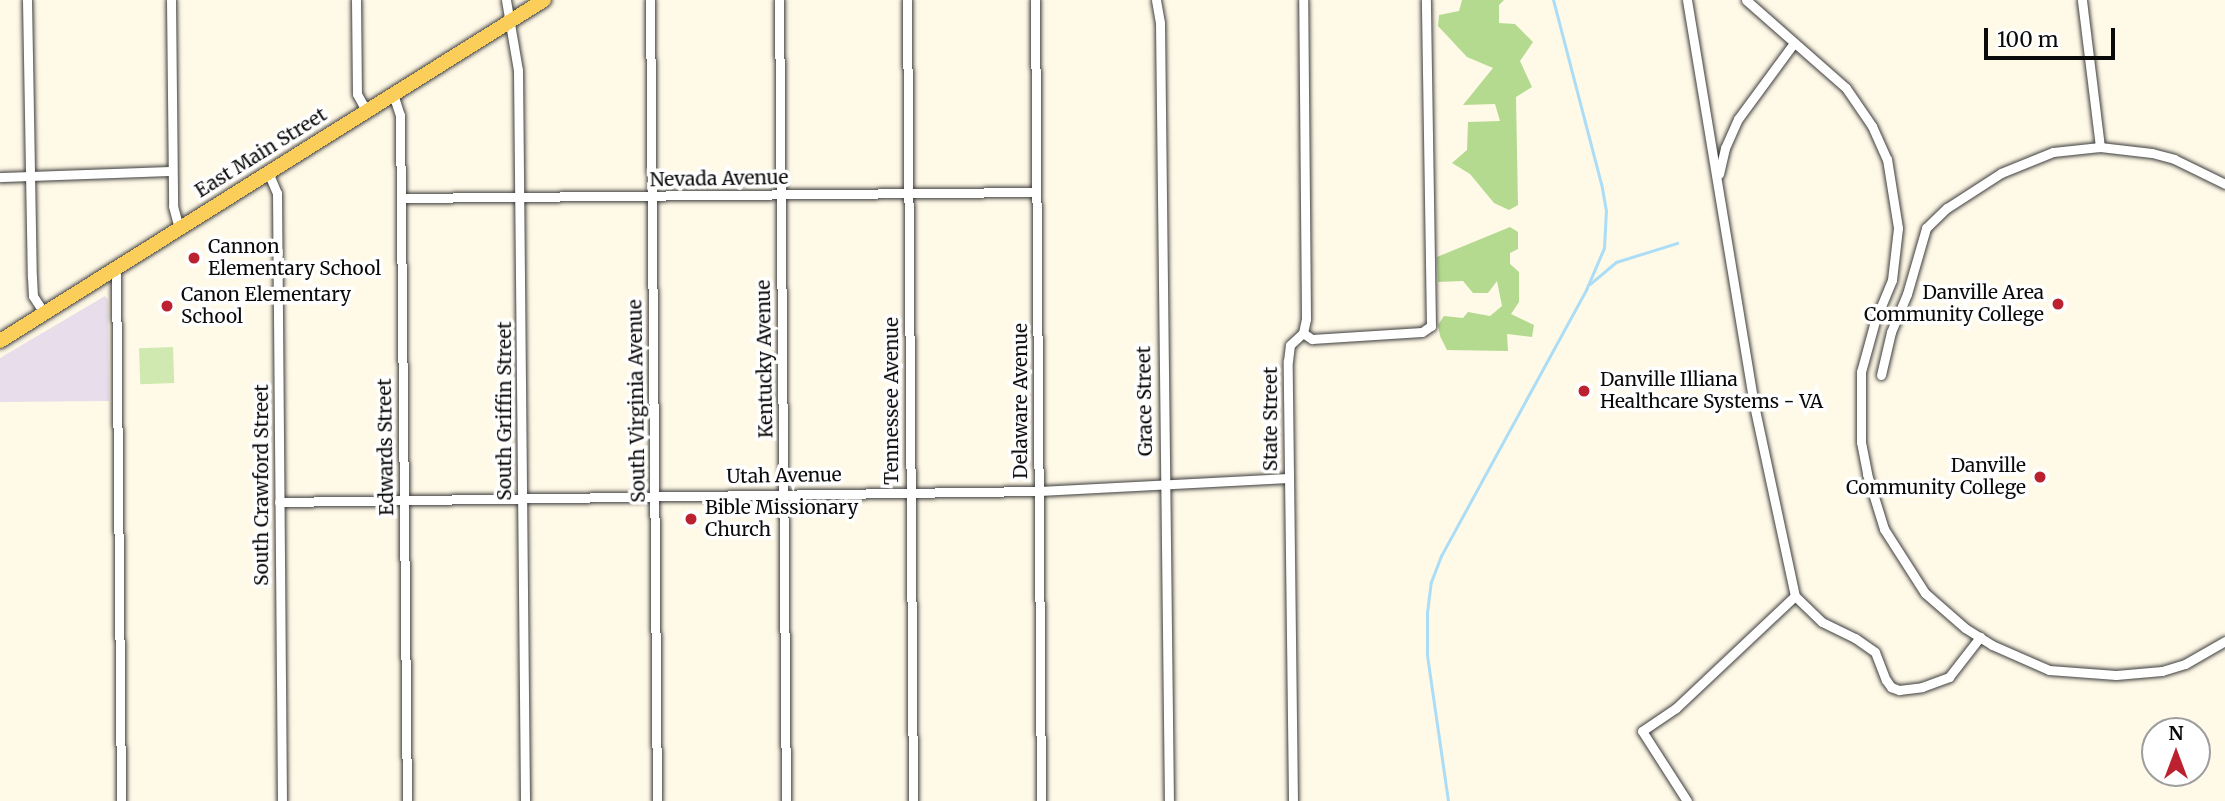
<!DOCTYPE html>
<style>
body{margin:0}
#map{position:relative;width:2225px;height:801px;overflow:hidden;background:#fff9e7;font-family:Merriweather,serif}
div>[style]{position:absolute}
[style*='--x']{left:calc(var(--x)*1px);top:calc(var(--y)*1px);width:calc(var(--w)*1px);rotate:calc(var(--a)*1deg)}
.industrial>*{inset:0;background:#e8ddea}
.green>*{inset:0;background:#d0e9b1;transform-origin:0 0}
.forest>*{inset:0;background:#b4da90}
.stream>*{height:2.5px;margin:-1.25px;padding:0 1.25px;transform-origin:1.25px;border-radius:1.25px;background:#abddf7}
.roads{filter:drop-shadow(0 0 2px #3d3d3d) drop-shadow(0 0 2px #3d3d3d)}
.street>*{height:9px;margin:-4.5px;padding:0 4.5px;transform-origin:4.5px;border-radius:4.5px;background:#fff}
.primary>*{height:14px;margin:-7px;padding:0 7px;transform-origin:7px;border-radius:7px;background:#fbce5a}
.dots>*{width:19px;height:19px;translate:-50% -50%;box-sizing:border-box;border:4px solid #fff;border-radius:50%}
span{translate:-50% -50%;white-space:nowrap;text-align:center;line-height:1.15;-webkit-text-stroke:7px #fff;paint-order:stroke}
.street-label{font-size:19px;color:#0a0a0a}
.poi-label{font-size:19px;color:#0a0a0a}
.left{translate:0 -50%;text-align:left}
.right{translate:-100% -50%;text-align:right}
.north{position:absolute;left:2141px;top:717px;width:70px;height:70px;box-sizing:border-box;background:#fff;border:2px solid #9d9d9d;border-radius:50%;rotate:0deg;font-size:19px;font-weight:700;line-height:28px;text-align:center;color:#0a0a0a}
.north::after{content:'';display:block;margin:auto;width:24px;height:32px;background:#bb212e;clip-path:polygon(50% 0,100% 100%,50% 72%,0 100%)}
.scale{position:absolute;left:1984px;top:28px;width:131px;height:32px;box-sizing:border-box;border:4px solid #0a0a0a;border-top:0;padding-left:9px;font-size:21px;line-height:24px;white-space:nowrap;color:#0a0a0a;-webkit-text-stroke:5px #fff;paint-order:stroke}
</style>
<div id="map">
<div class="industrial">
<i style="clip-path:polygon(105px 296px,108px 300px,109px 401px,0 402px,0 358px)"></i>
</div>
<div class="green">
<i style="left:173px;top:347px;width:36px;height:34px;rotate:88deg"></i>
</div>
<div class="forest">
<i style="clip-path:polygon(1462px 0,1504px 0,1499px 5px,1499px 23px,1515px 24px,1533px 42px,1520px 61px,1532px 87px,1516px 97px,1518px 205px,1509px 210px,1494px 203px,1470px 174px,1452px 163px,1467px 150px,1468px 122px,1500px 121px,1495px 104px,1463px 105px,1493px 68px,1467px 57px,1438px 26px,1439px 15px,1459px 11px)"></i>
<i style="clip-path:polygon(1510px 227px,1518px 232px,1518px 249px,1510px 253px,1510px 264px,1519px 272px,1519px 302px,1511px 314px,1534px 325px,1532px 337px,1507px 334px,1508px 351px,1447px 350px,1440px 336px,1438px 325px,1444px 316px,1463px 318px,1468px 312px,1490px 316px,1502px 306px,1497px 281px,1488px 293px,1473px 293px,1463px 281px,1438px 282px,1437px 257px)"></i>
</div>
<div class="stream">
<i style="--x:1590;--y:284;--w:34;--a:-40"></i>
<i style="--x:1616;--y:262;--w:64;--a:-17.3"></i>
<i style="--x:1448;--y:801;--w:148;--a:-98.2"></i>
<i style="--x:1427;--y:655;--w:42;--a:-90"></i>
<i style="--x:1427;--y:613;--w:31;--a:-83"></i>
<i style="--x:1431;--y:582;--w:28;--a:-69"></i>
<i style="--x:1441;--y:556;--w:303;--a:-61.4"></i>
<i style="--x:1586;--y:290;--w:46;--a:-66.8"></i>
<i style="--x:1604;--y:248;--w:37;--a:-87"></i>
<i style="--x:1606;--y:211;--w:27;--a:-100"></i>
<i style="--x:1601;--y:184;--w:190;--a:-104.6"></i>
</div>
<div class="roads">
<div class="street">
<i style="--x:27;--y:0;--w:277;--a:89"></i>
<i style="--x:32;--y:277;--w:19;--a:87"></i>
<i style="--x:33;--y:296;--w:20;--a:57"></i>
<i style="--x:171;--y:0;--w:206;--a:89.4"></i>
<i style="--x:173;--y:206;--w:23;--a:75"></i>
<i style="--x:356;--y:0;--w:94;--a:89.4"></i>
<i style="--x:357;--y:94;--w:18;--a:61"></i>
<i style="--x:506;--y:0;--w:71;--a:80.3"></i>
<i style="--x:518;--y:70;--w:731;--a:89.45"></i>
<i style="--x:650;--y:0;--w:801;--a:89.5"></i>
<i style="--x:779;--y:0;--w:801;--a:89.5"></i>
<i style="--x:907;--y:0;--w:801;--a:89.57"></i>
<i style="--x:1035;--y:0;--w:801;--a:89.57"></i>
<i style="--x:1156;--y:0;--w:23;--a:80"></i>
<i style="--x:1160;--y:23;--w:778;--a:89.34"></i>
<i style="--x:1687;--y:0;--w:411;--a:80.6"></i>
<i style="--x:1754;--y:405;--w:195;--a:77.9"></i>
<i style="--x:1795;--y:596;--w:37;--a:44"></i>
<i style="--x:1822;--y:622;--w:37;--a:26"></i>
<i style="--x:1855;--y:638;--w:24;--a:35"></i>
<i style="--x:1875;--y:652;--w:30;--a:69"></i>
<i style="--x:1886;--y:680;--w:9;--a:54"></i>
<i style="--x:1891;--y:687;--w:9;--a:21"></i>
<i style="--x:1899;--y:690;--w:23;--a:-7"></i>
<i style="--x:1922;--y:687;--w:29;--a:-20"></i>
<i style="--x:1949;--y:677;--w:51;--a:-52.2"></i>
<i style="--x:1746;--y:0;--w:133;--a:41.3"></i>
<i style="--x:1846;--y:88;--w:46;--a:55.6"></i>
<i style="--x:1872;--y:126;--w:36;--a:66"></i>
<i style="--x:1887;--y:159;--w:70;--a:80.9"></i>
<i style="--x:1898;--y:228;--w:52;--a:96.6"></i>
<i style="--x:1892;--y:280;--w:44;--a:112.5"></i>
<i style="--x:1875;--y:321;--w:53;--a:105.4"></i>
<i style="--x:1861;--y:372;--w:70;--a:90"></i>
<i style="--x:1861;--y:442;--w:33;--a:79"></i>
<i style="--x:1867;--y:474;--w:58;--a:72.8"></i>
<i style="--x:1884;--y:529;--w:76;--a:57.4"></i>
<i style="--x:1925;--y:593;--w:53;--a:41.2"></i>
<i style="--x:1965;--y:628;--w:32;--a:32"></i>
<i style="--x:1992;--y:645;--w:62;--a:23.7"></i>
<i style="--x:2049;--y:670;--w:67;--a:4.3"></i>
<i style="--x:2116;--y:675;--w:46;--a:-5"></i>
<i style="--x:2162;--y:671;--w:24;--a:-17"></i>
<i style="--x:2185;--y:664;--w:46;--a:-29.9"></i>
<i style="--x:393;--y:94;--w:22;--a:72"></i>
<i style="--x:400;--y:115;--w:686;--a:89.42"></i>
<i style="--x:2100;--y:147;--w:52;--a:6.6"></i>
<i style="--x:2152;--y:153;--w:23;--a:15"></i>
<i style="--x:2174;--y:159;--w:57;--a:26.1"></i>
<i style="--x:268;--y:172;--w:23;--a:67"></i>
<i style="--x:277;--y:193;--w:608;--a:89.53"></i>
<i style="--x:1719;--y:174;--w:27;--a:-77"></i>
<i style="--x:1725;--y:148;--w:32;--a:-66"></i>
<i style="--x:1738;--y:119;--w:93;--a:-53.7"></i>
<i style="--x:0;--y:177;--w:172;--a:-2"></i>
<i style="--x:401;--y:198;--w:635;--a:-0.54"></i>
<i style="--x:116;--y:267;--w:534;--a:89.46"></i>
<i style="--x:1303;--y:333;--w:11;--a:34"></i>
<i style="--x:1312;--y:339;--w:110;--a:-3.6"></i>
<i style="--x:1422;--y:332;--w:11;--a:-34"></i>
<i style="--x:1431;--y:326;--w:326;--a:-90.9"></i>
<i style="--x:1881;--y:375;--w:44;--a:-76.9"></i>
<i style="--x:1891;--y:332;--w:41;--a:-67.2"></i>
<i style="--x:1907;--y:294;--w:69;--a:-73.9"></i>
<i style="--x:1926;--y:228;--w:29;--a:-44"></i>
<i style="--x:1947;--y:208;--w:64;--a:-32.9"></i>
<i style="--x:2001;--y:173;--w:56;--a:-22"></i>
<i style="--x:2053;--y:152;--w:47;--a:-6.1"></i>
<i style="--x:2100;--y:147;--w:148;--a:-97"></i>
<i style="--x:279;--y:502;--w:760;--a:-0.83"></i>
<i style="--x:1039;--y:491;--w:250;--a:-3"></i>
<i style="--x:1293;--y:801;--w:440;--a:-90.7"></i>
<i style="--x:1288;--y:361;--w:16;--a:-83"></i>
<i style="--x:1290;--y:345;--w:18;--a:-43"></i>
<i style="--x:1303;--y:333;--w:14;--a:-78"></i>
<i style="--x:1306;--y:319;--w:319;--a:-90.5"></i>
<i style="--x:1687;--y:801;--w:83;--a:-122.7"></i>
<i style="--x:1642;--y:731;--w:41;--a:-34.1"></i>
<i style="--x:1676;--y:708;--w:163;--a:-43.3"></i>
</div>
<div class="primary">
<i style="--x:0;--y:341;--w:642;--a:-32.08"></i>
</div>
</div>
<div class="dots">
<i style="left:194px;top:258px;background:#bb212e"></i>
<i style="left:2058px;top:304px;background:#bb212e"></i>
<i style="left:167px;top:306px;background:#bb212e"></i>
<i style="left:1584px;top:391px;background:#bb212e"></i>
<i style="left:2040px;top:477px;background:#bb212e"></i>
<i style="left:691px;top:519px;background:#bb212e"></i>
</div>
<div class="street-label">
<span style="left:261px;top:153px;rotate:-32deg">East Main Street</span>
<span style="left:719px;top:179px;rotate:-1deg">Nevada Avenue</span>
<span style="left:765px;top:359px;rotate:-91deg">Kentucky Avenue</span>
<span style="left:637px;top:401px;rotate:-91deg">South Virginia Avenue</span>
<span style="left:892px;top:401px;rotate:-90deg">Tennessee Avenue</span>
<span style="left:1021px;top:401px;rotate:-90deg">Delaware Avenue</span>
<span style="left:1145px;top:401px;rotate:-91deg">Grace Street</span>
<span style="left:505px;top:411px;rotate:-90deg">South Griffin Street</span>
<span style="left:1271px;top:419px;rotate:-90deg">State Street</span>
<span style="left:386px;top:447px;rotate:-91deg">Edwards Street</span>
<span style="left:784px;top:476px;rotate:-1deg">Utah Avenue</span>
<span style="left:262px;top:485px;rotate:-90deg">South Crawford Street</span>
</div>
<div class="poi-label">
<span class="left" style="left:208px;top:258px">Cannon<br>Elementary School</span>
<span class="right" style="left:2044px;top:304px">Danville Area<br>Community College</span>
<span class="left" style="left:181px;top:306px">Canon Elementary<br>School</span>
<span class="left" style="left:1600px;top:391px">Danville Illiana<br>Healthcare Systems - VA</span>
<span class="right" style="left:2026px;top:477px">Danville<br>Community College</span>
<span class="left" style="left:705px;top:519px">Bible Missionary<br>Church</span>
</div>
<div class="north">N</div>
<div class="scale">100 m</div>
</div>
